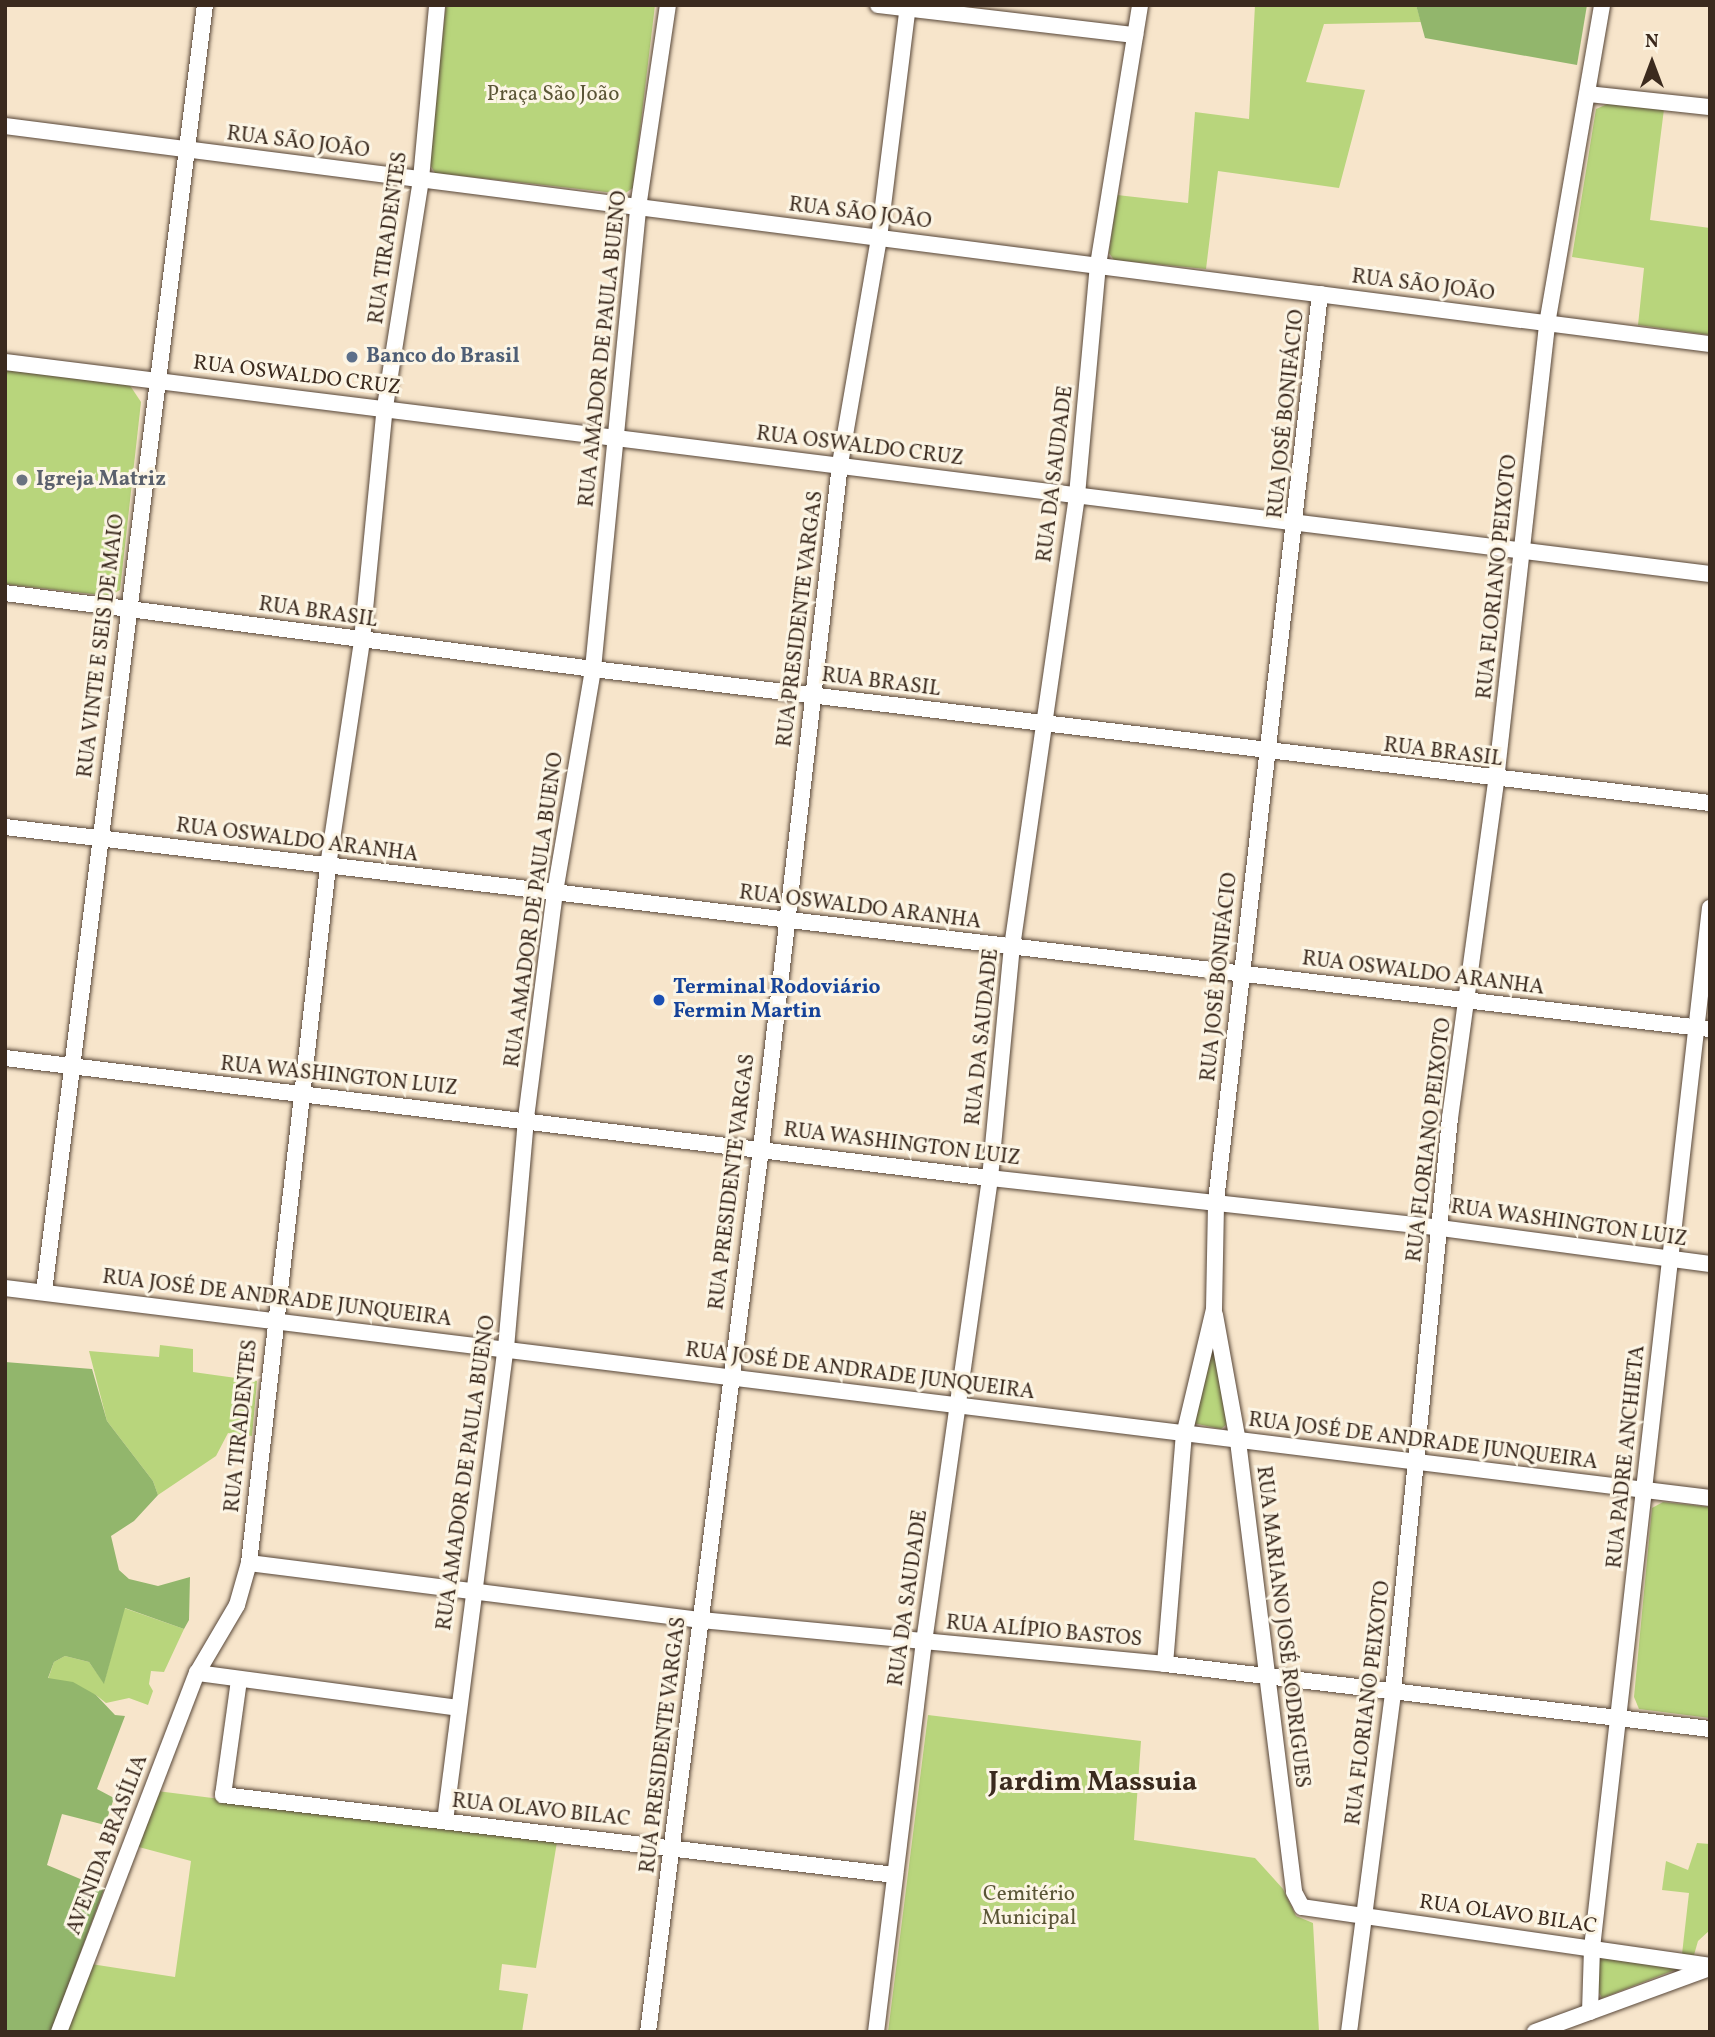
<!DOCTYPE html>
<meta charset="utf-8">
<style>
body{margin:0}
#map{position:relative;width:1715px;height:2037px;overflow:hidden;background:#f7e5cb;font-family:Vollkorn,serif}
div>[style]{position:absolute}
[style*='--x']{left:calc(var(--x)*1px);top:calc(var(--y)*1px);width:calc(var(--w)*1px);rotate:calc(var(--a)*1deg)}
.green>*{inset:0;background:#b8d57c}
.forest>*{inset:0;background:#92b66c}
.roads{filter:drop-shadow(0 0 2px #574638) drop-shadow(0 0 2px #574638)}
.minor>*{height:16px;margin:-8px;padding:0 8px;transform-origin:8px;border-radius:8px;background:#fff}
.dots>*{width:19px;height:19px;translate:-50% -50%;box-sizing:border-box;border:4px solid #fcf5e5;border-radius:50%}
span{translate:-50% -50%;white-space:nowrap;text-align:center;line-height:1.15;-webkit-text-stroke:6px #fcf5e5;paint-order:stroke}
.park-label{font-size:21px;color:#5a5536}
.street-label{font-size:21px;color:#3b2a1e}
.service-label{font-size:21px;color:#4e5e75;font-weight:700}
.left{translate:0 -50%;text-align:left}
.worship-label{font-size:21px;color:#5b616d;font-weight:700}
.transit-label{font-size:21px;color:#164399;font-weight:700}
.district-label{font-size:28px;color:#3b2a1e;font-weight:700}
.frame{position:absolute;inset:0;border:7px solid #3b2a1e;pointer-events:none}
.north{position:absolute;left:1617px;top:28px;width:70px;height:70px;-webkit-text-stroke:5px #fcf5e5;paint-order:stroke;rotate:0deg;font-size:19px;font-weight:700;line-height:28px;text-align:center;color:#3b2a1e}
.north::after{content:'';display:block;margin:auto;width:24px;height:32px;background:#3b2a1e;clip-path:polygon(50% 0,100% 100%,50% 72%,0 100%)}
</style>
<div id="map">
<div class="green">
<i style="clip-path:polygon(446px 5px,655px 5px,633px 188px,624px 194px,435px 173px,429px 163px)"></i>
<i style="clip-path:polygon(1255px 5px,1416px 5px,1421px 22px,1324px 24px,1306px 82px,1365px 90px,1339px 188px,1218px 171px,1206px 269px,1114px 260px,1109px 253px,1117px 195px,1188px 203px,1195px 112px,1249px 119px)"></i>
<i style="clip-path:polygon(1610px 103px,1664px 109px,1650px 220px,1710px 228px,1710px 335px,1638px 325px,1644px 268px,1572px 257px,1596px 109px)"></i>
<i style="clip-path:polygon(5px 370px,129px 384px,141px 402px,120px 590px,109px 596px,5px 584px)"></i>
<i style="clip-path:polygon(160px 1345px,193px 1349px,193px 1372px,257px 1381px,252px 1436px,228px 1433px,216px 1456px,158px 1495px,153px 1481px,107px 1421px,89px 1351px,159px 1357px)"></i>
<i style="clip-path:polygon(1210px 1345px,1216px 1347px,1227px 1424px,1221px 1429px,1193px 1423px)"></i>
<i style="clip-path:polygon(1663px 1502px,1710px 1507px,1710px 1718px,1639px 1709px,1634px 1697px,1652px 1508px)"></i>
<i style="clip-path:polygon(124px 1608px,184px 1629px,164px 1672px,151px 1671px,149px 1684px,153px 1691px,148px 1705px,129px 1698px,106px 1703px,96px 1695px,48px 1679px,54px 1662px,65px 1656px,89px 1662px,104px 1683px)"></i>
<i style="clip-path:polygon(928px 1715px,1141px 1741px,1134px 1840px,1255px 1858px,1283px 1889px,1296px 1916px,1313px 1923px,1319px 2032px,888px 2032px)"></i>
<i style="clip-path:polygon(157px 1791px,557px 1842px,536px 1968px,502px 1964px,499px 1990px,528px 1994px,522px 2032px,64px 2032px,91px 1964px,175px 1977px,191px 1861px,135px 1846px)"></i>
<i style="clip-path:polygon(1697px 1843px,1710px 1844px,1710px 1930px,1698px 1941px,1694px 1955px,1682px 1954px,1689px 1893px,1662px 1890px,1666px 1861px,1688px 1870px)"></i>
<i style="clip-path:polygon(1606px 1955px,1680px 1968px,1602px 1998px,1597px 1989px,1598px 1959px)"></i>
</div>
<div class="forest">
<i style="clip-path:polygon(1416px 5px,1587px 5px,1577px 65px,1425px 38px)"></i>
<i style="clip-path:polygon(5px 1362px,92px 1369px,107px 1421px,153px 1481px,158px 1495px,134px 1521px,111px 1536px,119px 1570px,129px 1579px,158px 1586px,190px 1577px,189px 1620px,184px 1629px,125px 1608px,104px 1684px,89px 1662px,65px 1656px,54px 1662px,48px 1678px,73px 1682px,96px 1695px,115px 1715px,125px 1716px,97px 1789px,114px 1798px,105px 1825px,62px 1814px,47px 1865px,104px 1889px,51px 2032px,5px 2032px)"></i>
</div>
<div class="roads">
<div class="minor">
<i style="--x:878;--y:5;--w:259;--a:6.7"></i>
<i style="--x:1588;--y:94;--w:123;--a:6.1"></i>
<i style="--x:5;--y:126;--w:1719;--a:7.29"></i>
<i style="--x:5;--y:362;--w:1718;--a:7.09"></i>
<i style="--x:5;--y:593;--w:593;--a:7.36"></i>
<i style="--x:593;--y:669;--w:1125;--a:6.84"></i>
<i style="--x:5;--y:827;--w:1717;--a:6.76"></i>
<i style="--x:5;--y:1058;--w:992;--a:6.95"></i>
<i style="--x:990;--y:1178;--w:453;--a:6.3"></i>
<i style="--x:1440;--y:1228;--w:272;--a:7.6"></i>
<i style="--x:5;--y:1288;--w:1718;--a:7.02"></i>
<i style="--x:44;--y:1292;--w:1297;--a:-82.87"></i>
<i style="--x:1215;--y:1315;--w:128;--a:79.7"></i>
<i style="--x:1238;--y:1441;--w:454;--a:82.9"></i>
<i style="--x:1294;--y:1892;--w:17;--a:62"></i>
<i style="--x:1302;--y:1907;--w:412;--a:8.2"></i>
<i style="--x:249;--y:1563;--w:456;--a:7.2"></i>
<i style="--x:701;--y:1620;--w:466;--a:5.4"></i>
<i style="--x:1165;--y:1664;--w:549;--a:6.8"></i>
<i style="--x:1165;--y:1664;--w:230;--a:-85.3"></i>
<i style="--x:1184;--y:1435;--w:130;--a:-76.6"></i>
<i style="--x:1214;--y:1309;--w:108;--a:-88.9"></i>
<i style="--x:1216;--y:1201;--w:913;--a:-83.46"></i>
<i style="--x:197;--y:1673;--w:263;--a:7.6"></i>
<i style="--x:239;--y:1680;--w:116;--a:97.9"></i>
<i style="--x:223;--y:1795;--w:677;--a:6.79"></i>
<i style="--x:445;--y:1821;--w:477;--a:-82.7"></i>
<i style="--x:506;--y:1348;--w:231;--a:-85"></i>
<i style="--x:526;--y:1118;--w:228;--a:-82.7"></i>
<i style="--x:555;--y:892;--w:226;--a:-80.3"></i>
<i style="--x:593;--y:669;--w:463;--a:-84.4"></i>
<i style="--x:638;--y:208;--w:205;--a:-81.6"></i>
<i style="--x:1590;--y:2012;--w:64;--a:-88.2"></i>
<i style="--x:1592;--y:1948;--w:1047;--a:-83.53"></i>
<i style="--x:59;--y:2032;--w:385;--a:-69"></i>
<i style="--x:197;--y:1673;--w:79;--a:-59.5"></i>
<i style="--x:237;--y:1605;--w:44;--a:-74.1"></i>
<i style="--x:249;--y:1563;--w:701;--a:-83.53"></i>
<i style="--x:328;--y:866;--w:229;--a:-81.4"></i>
<i style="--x:362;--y:640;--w:234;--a:-84.4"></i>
<i style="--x:385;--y:407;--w:231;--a:-81"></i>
<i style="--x:421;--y:179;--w:175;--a:-84.7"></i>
<i style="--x:648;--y:2032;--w:890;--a:-82.71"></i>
<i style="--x:761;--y:1149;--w:690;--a:-83.42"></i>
<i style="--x:840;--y:464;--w:229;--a:-80.2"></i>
<i style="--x:879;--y:238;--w:235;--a:-82.9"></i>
<i style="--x:876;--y:2032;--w:393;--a:-83"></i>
<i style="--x:924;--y:1642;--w:469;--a:-81.9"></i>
<i style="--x:990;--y:1178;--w:232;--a:-84.6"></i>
<i style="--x:1012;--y:947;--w:457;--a:-81.8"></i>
<i style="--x:1077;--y:495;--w:231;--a:-84.8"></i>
<i style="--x:1098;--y:265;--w:263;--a:-80.8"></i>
<i style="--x:1349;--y:2032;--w:343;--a:-82.6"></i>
<i style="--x:1393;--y:1692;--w:577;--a:-84.33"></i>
<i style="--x:1450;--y:1118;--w:341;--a:-82.2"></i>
<i style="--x:1496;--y:780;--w:459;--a:-83.6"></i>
<i style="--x:1547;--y:324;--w:324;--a:-80.2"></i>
<i style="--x:1535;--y:2032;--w:186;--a:-20.1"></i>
</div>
</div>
<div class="dots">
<i style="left:352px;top:357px;background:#5c6f8a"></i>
<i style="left:22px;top:480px;background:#6b7280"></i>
<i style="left:659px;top:1000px;background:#1a4fb4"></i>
</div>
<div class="park-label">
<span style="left:553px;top:95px">Praça São João</span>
<span style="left:1029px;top:1907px">Cemitério<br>Municipal</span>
</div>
<div class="street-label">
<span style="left:298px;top:143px;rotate:7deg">RUA SÃO JOÃO</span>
<span style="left:860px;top:214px;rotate:7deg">RUA SÃO JOÃO</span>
<span style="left:389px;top:238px;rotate:-82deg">RUA TIRADENTES</span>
<span style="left:1423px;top:286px;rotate:7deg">RUA SÃO JOÃO</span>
<span style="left:604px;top:349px;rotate:-84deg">RUA AMADOR DE PAULA BUENO</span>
<span style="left:297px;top:376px;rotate:7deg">RUA OSWALDO CRUZ</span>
<span style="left:1287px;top:414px;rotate:-84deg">RUA JOSÉ BONIFÁCIO</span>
<span style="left:860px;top:447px;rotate:7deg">RUA OSWALDO CRUZ</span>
<span style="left:1056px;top:474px;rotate:-83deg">RUA DA SAUDADE</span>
<span style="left:1498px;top:577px;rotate:-84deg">RUA FLORIANO PEIXOTO</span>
<span style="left:318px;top:613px;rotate:8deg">RUA BRASIL</span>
<span style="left:801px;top:619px;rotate:-83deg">RUA PRESIDENTE VARGAS</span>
<span style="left:102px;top:646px;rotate:-83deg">RUA VINTE E SEIS DE MAIO</span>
<span style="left:881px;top:683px;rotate:7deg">RUA BRASIL</span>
<span style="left:1443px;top:753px;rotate:7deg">RUA BRASIL</span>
<span style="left:297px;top:841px;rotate:7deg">RUA OSWALDO ARANHA</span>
<span style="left:860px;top:908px;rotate:7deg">RUA OSWALDO ARANHA</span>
<span style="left:535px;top:910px;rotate:-82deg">RUA AMADOR DE PAULA BUENO</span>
<span style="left:1423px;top:974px;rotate:7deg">RUA OSWALDO ARANHA</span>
<span style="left:1220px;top:977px;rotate:-84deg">RUA JOSÉ BONIFÁCIO</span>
<span style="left:983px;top:1037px;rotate:-84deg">RUA DA SAUDADE</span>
<span style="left:339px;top:1077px;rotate:6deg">RUA WASHINGTON LUIZ</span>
<span style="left:1430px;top:1140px;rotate:-83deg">RUA FLORIANO PEIXOTO</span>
<span style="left:902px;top:1145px;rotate:7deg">RUA WASHINGTON LUIZ</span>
<span style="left:733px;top:1182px;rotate:-83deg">RUA PRESIDENTE VARGAS</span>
<span style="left:1569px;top:1224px;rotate:8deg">RUA WASHINGTON LUIZ</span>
<span style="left:277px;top:1299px;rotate:7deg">RUA JOSÉ DE ANDRADE JUNQUEIRA</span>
<span style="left:860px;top:1372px;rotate:7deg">RUA JOSÉ DE ANDRADE JUNQUEIRA</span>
<span style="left:242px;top:1426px;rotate:-84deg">RUA TIRADENTES</span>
<span style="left:1423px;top:1442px;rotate:7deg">RUA JOSÉ DE ANDRADE JUNQUEIRA</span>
<span style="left:1627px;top:1457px;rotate:-84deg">RUA PADRE ANCHIETA</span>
<span style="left:467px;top:1473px;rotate:-82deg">RUA AMADOR DE PAULA BUENO</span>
<span style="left:909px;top:1598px;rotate:-82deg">RUA DA SAUDADE</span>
<span style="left:1282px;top:1627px;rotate:83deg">RUA MARIANO JOSÉ RODRIGUES</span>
<span style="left:1044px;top:1632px;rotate:5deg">RUA ALÍPIO BASTOS</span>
<span style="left:1369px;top:1703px;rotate:-83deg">RUA FLORIANO PEIXOTO</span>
<span style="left:664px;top:1745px;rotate:-83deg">RUA PRESIDENTE VARGAS</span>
<span style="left:541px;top:1811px;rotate:6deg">RUA OLAVO BILAC</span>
<span style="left:108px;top:1845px;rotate:-69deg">AVENIDA BRASÍLIA</span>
<span style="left:1508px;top:1915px;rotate:8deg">RUA OLAVO BILAC</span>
</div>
<div class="service-label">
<span class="left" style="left:366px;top:357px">Banco do Brasil</span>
</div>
<div class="worship-label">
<span class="left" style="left:36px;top:480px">Igreja Matriz</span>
</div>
<div class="transit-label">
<span class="left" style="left:673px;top:1000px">Terminal Rodoviário<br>Fermin Martin</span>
</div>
<div class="district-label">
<span style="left:1093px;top:1783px">Jardim Massuia</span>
</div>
<div class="frame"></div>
<div class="north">N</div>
</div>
